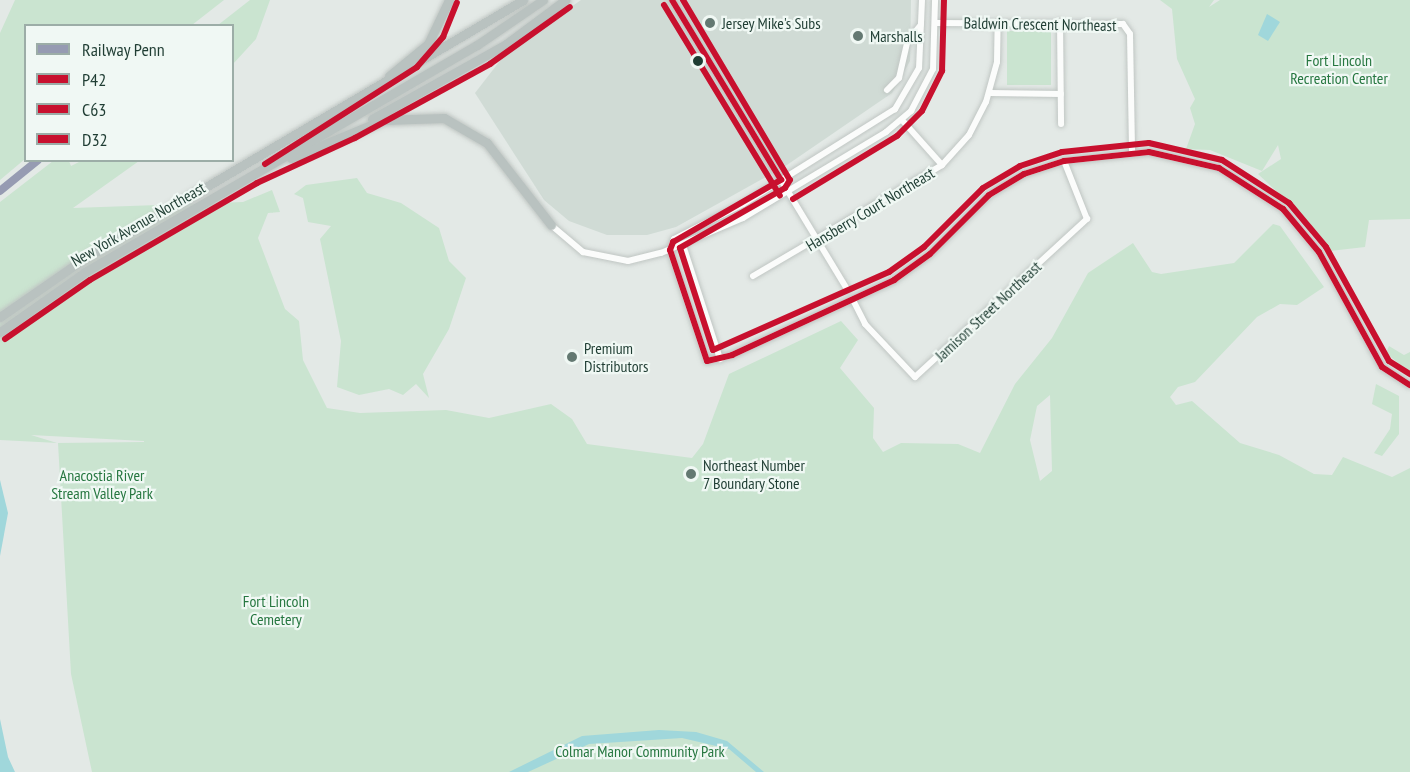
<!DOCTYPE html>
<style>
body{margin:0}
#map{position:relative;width:1410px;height:772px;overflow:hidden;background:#e3e9e6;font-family:"PT Sans Narrow",sans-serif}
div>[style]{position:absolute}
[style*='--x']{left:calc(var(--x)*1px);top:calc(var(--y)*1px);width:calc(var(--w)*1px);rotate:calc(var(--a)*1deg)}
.built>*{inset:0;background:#d0dbd5}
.green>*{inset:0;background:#cae4d0;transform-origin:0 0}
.water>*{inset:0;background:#a0d7db}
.roads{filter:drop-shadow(0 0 2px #c0c6c3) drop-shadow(0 0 2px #c0c6c3)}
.minor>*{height:6px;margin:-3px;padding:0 3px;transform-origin:3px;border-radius:3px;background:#fbfcfb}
.highway>*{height:9px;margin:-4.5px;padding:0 4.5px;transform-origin:4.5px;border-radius:4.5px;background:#b9c2c0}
.bus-1>*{height:6px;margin:-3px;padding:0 3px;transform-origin:3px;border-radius:3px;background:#c8102e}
.bus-2>*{height:6px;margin:-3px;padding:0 3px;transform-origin:3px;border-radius:3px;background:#c8102e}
.bus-3>*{height:6px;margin:-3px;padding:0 3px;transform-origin:3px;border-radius:3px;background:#c8102e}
.rail-1>*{height:8px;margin:-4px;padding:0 4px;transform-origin:4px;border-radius:4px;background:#969bb2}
.dots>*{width:16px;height:16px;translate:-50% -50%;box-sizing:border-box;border:3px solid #f0f8f4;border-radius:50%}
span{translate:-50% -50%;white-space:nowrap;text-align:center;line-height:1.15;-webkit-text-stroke:4.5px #f0f8f4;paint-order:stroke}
.poi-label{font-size:16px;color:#1f3d33}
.left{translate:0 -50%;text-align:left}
.street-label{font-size:16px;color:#1f3d33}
.park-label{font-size:16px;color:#267740}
.legend{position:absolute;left:24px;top:24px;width:210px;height:138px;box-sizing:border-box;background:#f0f8f4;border:2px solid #9cada7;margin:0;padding:8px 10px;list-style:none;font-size:18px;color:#1f3d33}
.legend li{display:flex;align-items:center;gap:12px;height:30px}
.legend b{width:30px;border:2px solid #9cada7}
</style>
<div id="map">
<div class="built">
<i style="clip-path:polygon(581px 0,911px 0,910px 61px,892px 93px,784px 167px,676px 227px,647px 235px,607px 235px,569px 221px,544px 200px,475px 93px,506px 53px)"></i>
</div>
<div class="green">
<i style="clip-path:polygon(15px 0,224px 0,192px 25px,26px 26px,25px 159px,0 180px,0 33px)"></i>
<i style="clip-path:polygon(250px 0,270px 0,256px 39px,233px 64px,232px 26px,218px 25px)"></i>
<i style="clip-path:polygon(1160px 0,1214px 0,1209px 7px,1220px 0,1410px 0,1410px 219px,1369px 220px,1365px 247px,1330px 251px,1303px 216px,1258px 174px,1281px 159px,1278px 145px,1262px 171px,1210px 150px,1186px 149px,1195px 124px,1190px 108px,1195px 99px,1177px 59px,1172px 9px)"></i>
<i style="left:1051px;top:31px;width:54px;height:44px;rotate:90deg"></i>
<i style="clip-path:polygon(evenodd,53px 161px,69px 161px,71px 166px,81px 161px,139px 161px,73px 208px,243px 202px,272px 190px,280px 212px,268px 213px,258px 238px,285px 309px,299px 321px,303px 360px,327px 408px,360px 413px,446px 410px,489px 418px,551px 404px,572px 419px,587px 444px,692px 458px,703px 444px,729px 374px,841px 321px,858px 340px,840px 368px,874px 408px,873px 438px,883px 452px,901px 443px,958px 444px,980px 453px,1015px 384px,1052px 338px,1088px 273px,1133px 243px,1152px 272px,1161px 274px,1234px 263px,1273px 224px,1280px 226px,1324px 287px,1297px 305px,1280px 304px,1257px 317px,1195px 382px,1178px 387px,1170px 397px,1176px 405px,1192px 401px,1240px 443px,1279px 455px,1314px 474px,1332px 475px,1343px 457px,1392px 477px,1410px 468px,1410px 772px,92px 772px,71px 674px,58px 443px,0 440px,0 202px,53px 161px,1050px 395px,1052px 471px,1040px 481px,1030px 440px,1037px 406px,1050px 395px,53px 161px,31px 435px,144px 441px,144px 442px,57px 443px,31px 435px)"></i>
<i style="clip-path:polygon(357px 178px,367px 193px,401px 203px,439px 228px,449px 261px,466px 278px,449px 329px,423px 374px,429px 398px,416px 384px,403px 395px,389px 389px,359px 395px,337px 387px,341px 341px,320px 239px,331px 226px,308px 222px,303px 198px,294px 194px,306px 185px)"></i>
<i style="clip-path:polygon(1389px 346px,1404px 355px,1410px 352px,1410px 373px,1386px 353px)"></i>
<i style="clip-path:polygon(1376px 384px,1399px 396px,1399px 434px,1382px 456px,1374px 453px,1390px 429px,1392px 414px,1372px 404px)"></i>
</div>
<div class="water">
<i style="clip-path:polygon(1267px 14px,1280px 22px,1268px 41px,1258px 35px)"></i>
<i style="clip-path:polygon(0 480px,8px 513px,0 556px)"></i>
<i style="clip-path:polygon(0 719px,8px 757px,15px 772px,0 772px)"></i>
<i style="clip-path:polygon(659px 730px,696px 732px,727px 741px,764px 772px,756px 772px,729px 749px,682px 738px,589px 744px,528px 772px,509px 772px,582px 736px)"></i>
</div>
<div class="roads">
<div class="minor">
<i style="--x:672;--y:0;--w:338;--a:58.8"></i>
<i style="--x:922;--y:0;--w:68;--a:92.5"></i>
<i style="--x:919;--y:68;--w:48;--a:120.3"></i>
<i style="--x:895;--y:109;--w:179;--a:148"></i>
<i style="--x:743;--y:204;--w:77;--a:153.1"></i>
<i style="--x:674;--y:239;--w:12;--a:110"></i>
<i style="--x:670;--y:250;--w:117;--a:71.6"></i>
<i style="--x:707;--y:361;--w:26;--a:-13"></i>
<i style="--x:732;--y:355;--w:179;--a:-24.8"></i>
<i style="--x:894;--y:280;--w:44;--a:-35.8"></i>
<i style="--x:930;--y:254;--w:83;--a:-45"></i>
<i style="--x:989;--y:195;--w:41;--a:-31"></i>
<i style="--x:1024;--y:174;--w:42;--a:-18"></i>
<i style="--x:1064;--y:161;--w:85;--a:-6"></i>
<i style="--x:1149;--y:152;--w:72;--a:12.9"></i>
<i style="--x:1219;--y:168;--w:76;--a:32.6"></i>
<i style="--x:1283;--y:209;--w:56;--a:50.1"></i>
<i style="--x:1319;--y:252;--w:131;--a:61.3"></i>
<i style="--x:1382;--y:367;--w:33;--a:33"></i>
<i style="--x:1060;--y:22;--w:102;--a:89.4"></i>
<i style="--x:935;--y:23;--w:188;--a:0.3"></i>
<i style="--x:1123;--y:24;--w:12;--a:55"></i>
<i style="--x:1130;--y:34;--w:118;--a:89"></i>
<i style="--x:887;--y:90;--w:17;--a:-45"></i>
<i style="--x:899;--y:78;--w:37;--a:-77"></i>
<i style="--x:907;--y:42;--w:22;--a:-51"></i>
<i style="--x:990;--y:93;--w:71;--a:0.8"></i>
<i style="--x:902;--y:120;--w:60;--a:48.4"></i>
<i style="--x:551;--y:225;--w:42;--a:40.2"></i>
<i style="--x:583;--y:252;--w:46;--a:11.3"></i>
<i style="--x:628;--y:261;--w:34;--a:-14"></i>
<i style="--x:661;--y:253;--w:89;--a:-23.1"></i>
<i style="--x:743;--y:218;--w:167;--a:-31"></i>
<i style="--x:886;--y:132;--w:33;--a:-40"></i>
<i style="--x:911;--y:111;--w:47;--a:-62.4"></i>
<i style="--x:933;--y:69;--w:69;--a:-88.3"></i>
<i style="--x:683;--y:245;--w:120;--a:72"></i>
<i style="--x:753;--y:276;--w:219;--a:-30.4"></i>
<i style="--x:942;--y:165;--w:40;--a:-48"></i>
<i style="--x:969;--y:135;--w:37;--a:-63"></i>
<i style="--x:986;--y:102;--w:41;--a:-74.6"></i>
<i style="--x:997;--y:62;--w:39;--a:-89"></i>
<i style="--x:853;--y:300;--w:27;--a:63"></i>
<i style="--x:865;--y:324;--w:73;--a:46.7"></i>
<i style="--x:915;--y:377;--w:234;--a:-42.6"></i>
<i style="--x:1087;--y:219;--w:62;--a:-111.6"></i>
</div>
<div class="highway">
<i style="--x:389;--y:76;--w:50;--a:-39.4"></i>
<i style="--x:428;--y:44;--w:49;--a:-64.5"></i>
<i style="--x:372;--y:119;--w:154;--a:-29.2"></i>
<i style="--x:506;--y:44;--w:74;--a:-36.7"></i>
<i style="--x:291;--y:158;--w:100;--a:-22.4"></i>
<i style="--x:383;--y:120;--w:61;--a:-1.9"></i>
<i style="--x:444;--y:118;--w:50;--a:30.2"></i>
<i style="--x:487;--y:143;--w:104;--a:52"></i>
<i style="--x:0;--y:317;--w:100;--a:-34.8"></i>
<i style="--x:82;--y:260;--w:512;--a:-30.52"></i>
<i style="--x:0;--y:332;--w:104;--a:-35.2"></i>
<i style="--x:85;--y:272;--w:453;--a:-30.1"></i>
<i style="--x:477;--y:45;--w:80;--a:-34.3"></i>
</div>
</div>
<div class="bus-1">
<i style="--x:672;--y:0;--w:210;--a:58.8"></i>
<i style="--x:707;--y:361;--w:26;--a:-13"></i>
<i style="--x:732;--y:355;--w:179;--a:-24.8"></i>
<i style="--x:894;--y:280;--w:44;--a:-35.8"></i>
<i style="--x:930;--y:254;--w:83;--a:-45"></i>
<i style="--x:989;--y:195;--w:41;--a:-31"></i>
<i style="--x:1024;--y:174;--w:42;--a:-18"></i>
<i style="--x:1064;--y:161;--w:85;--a:-6"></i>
<i style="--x:1149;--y:152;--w:72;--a:12.9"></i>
<i style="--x:1219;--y:168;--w:76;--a:32.6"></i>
<i style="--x:1283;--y:209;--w:56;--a:50.1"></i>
<i style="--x:1319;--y:252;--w:131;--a:61.3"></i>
<i style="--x:1382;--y:367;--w:33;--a:33"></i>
<i style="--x:707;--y:361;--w:117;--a:-108.4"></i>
<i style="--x:670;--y:250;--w:9;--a:-69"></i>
<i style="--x:673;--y:242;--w:125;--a:-29.9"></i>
</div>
<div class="bus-2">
<i style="--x:664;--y:5;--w:223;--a:58.7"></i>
<i style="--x:265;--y:164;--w:180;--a:-32.5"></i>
<i style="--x:417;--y:67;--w:40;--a:-49"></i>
<i style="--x:443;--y:37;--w:37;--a:-68"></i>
<i style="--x:793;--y:199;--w:122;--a:-31.2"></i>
<i style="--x:897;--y:136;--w:35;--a:-45"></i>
<i style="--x:922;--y:111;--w:45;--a:-63.4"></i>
<i style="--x:942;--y:71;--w:71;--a:-88.4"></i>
<i style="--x:5;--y:339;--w:103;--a:-34.8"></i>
<i style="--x:90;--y:280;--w:193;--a:-30.1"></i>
<i style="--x:257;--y:183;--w:108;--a:-24.7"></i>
<i style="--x:355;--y:138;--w:154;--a:-28.7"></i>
<i style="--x:490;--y:64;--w:98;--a:-35.5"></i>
</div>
<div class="bus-3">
<i style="--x:683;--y:0;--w:209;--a:59.3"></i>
<i style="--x:790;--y:180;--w:9;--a:122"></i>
<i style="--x:785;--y:188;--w:121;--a:150.3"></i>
<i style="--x:680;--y:248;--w:107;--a:72.1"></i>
<i style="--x:713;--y:350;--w:193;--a:-23.9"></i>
<i style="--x:889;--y:272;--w:43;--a:-35.5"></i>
<i style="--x:924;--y:247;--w:83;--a:-45"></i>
<i style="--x:983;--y:188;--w:43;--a:-30.7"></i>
<i style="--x:1020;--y:166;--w:44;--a:-18.4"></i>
<i style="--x:1062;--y:152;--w:87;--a:-5.9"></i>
<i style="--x:1149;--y:143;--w:75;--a:13.1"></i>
<i style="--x:1222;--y:160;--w:80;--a:32.7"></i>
<i style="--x:1289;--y:203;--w:57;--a:49.9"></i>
<i style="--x:1326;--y:247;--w:130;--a:61.1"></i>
<i style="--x:1389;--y:361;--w:25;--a:32"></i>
</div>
<div class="rail-1">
<i style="--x:0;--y:191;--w:49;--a:-39.2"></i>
</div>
<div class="dots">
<i style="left:710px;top:23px;background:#647972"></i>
<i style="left:858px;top:36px;background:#647972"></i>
<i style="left:698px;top:61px;background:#1f3d33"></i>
<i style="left:572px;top:357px;background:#647972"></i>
<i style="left:691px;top:474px;background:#647972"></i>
</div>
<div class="poi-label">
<span class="left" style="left:722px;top:23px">Jersey Mike's Subs</span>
<span class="left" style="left:870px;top:36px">Marshalls</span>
<span class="left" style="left:584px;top:357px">Premium<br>Distributors</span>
<span class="left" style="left:703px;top:474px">Northeast Number<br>7 Boundary Stone</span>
</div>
<div class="street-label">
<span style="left:1040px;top:24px;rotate:1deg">Baldwin Crescent Northeast</span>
<span style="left:870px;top:209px;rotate:-31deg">Hansberry Court Northeast</span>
<span style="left:138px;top:224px;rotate:-30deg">New York Avenue Northeast</span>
<span style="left:988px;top:311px;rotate:-43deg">Jamison Street Northeast</span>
</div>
<div class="park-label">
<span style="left:1339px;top:69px">Fort Lincoln<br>Recreation Center</span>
<span style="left:102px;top:484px">Anacostia River<br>Stream Valley Park</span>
<span style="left:276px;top:610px">Fort Lincoln<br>Cemetery</span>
<span style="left:640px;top:751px">Colmar Manor Community Park</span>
</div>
<ul class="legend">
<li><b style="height:8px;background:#969bb2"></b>Railway Penn</li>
<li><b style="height:8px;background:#c8102e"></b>P42</li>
<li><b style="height:8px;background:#c8102e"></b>C63</li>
<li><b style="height:8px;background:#c8102e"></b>D32</li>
</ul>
</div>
